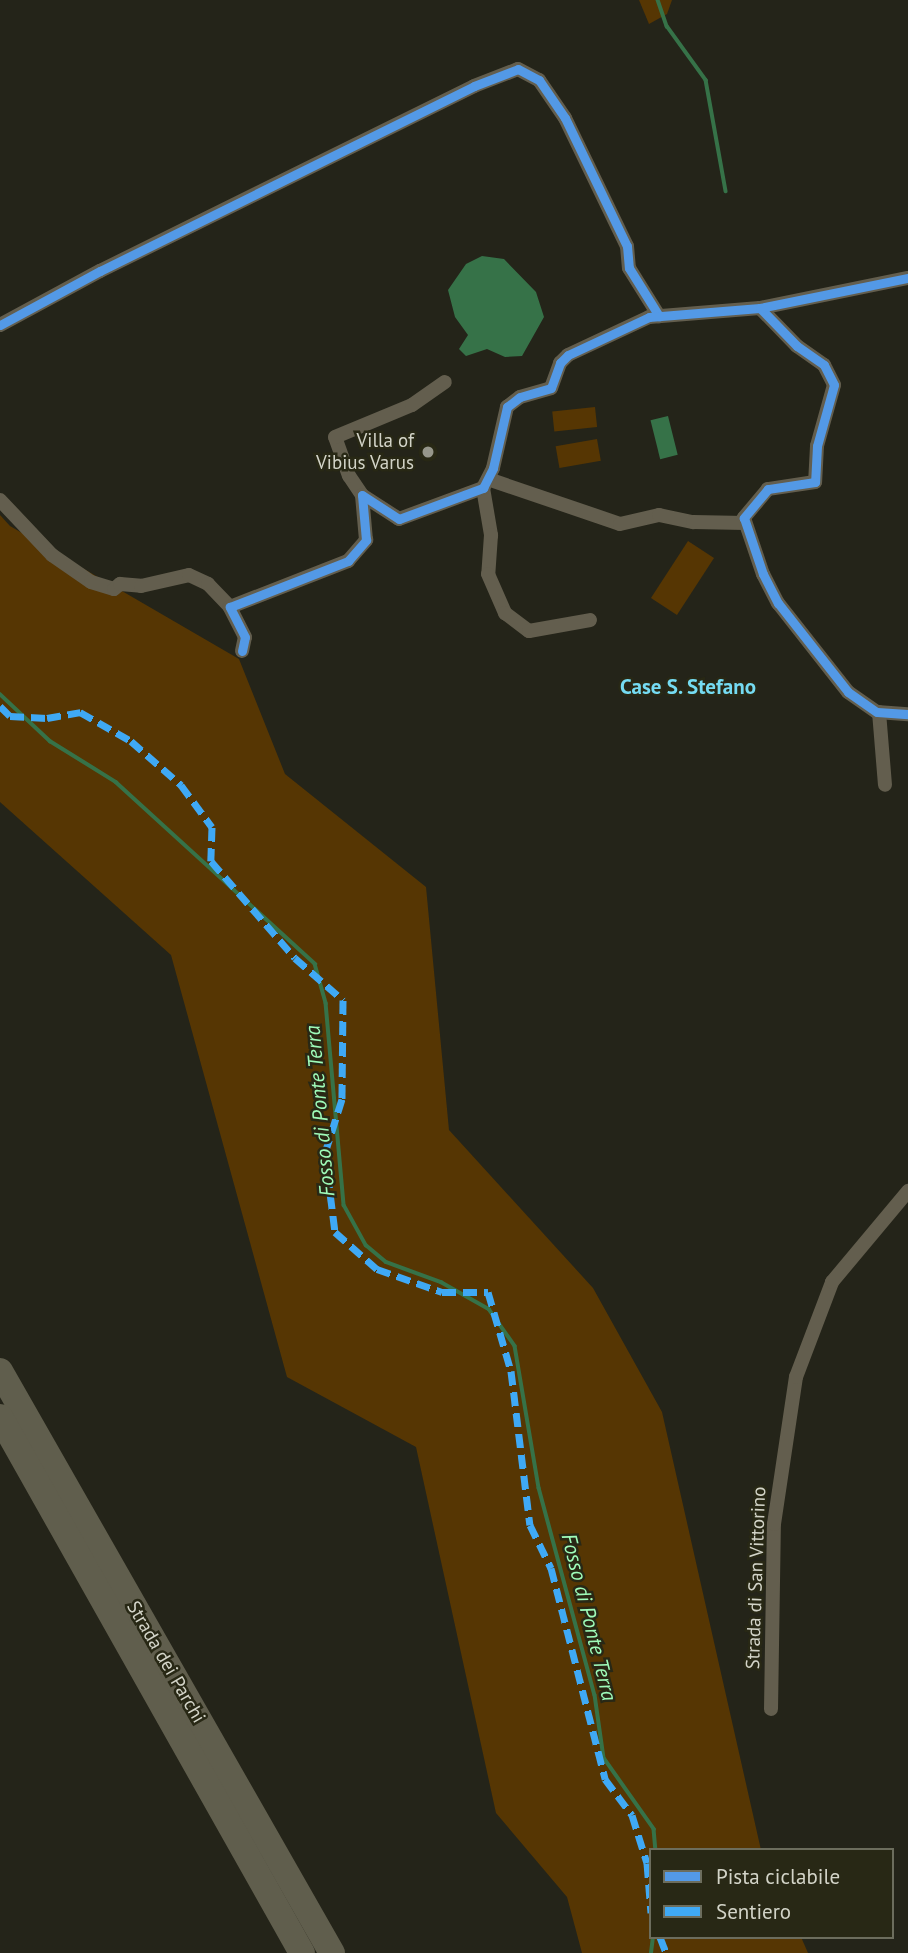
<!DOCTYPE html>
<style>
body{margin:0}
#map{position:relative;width:908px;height:1953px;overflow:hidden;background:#242419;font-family:"PT Sans",sans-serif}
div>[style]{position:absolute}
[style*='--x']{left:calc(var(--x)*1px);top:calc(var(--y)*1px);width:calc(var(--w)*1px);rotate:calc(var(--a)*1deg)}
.green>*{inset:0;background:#563603;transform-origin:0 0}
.water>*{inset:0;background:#367248;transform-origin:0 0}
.stream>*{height:3.5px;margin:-1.75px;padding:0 1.75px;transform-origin:1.75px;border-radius:1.75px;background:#367248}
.minor>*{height:14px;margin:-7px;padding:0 7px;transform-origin:7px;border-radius:7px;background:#635e4e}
.motorway>*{height:26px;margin:-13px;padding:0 13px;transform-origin:13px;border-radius:13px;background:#605e4d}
.quiet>*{height:7px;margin-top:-3.5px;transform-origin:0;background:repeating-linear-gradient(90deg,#3fa9f5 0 14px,transparent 0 21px)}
.cycleway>*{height:9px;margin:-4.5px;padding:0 4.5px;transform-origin:4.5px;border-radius:4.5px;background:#5399e6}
.dots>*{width:19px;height:19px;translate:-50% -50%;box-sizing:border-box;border:4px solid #282815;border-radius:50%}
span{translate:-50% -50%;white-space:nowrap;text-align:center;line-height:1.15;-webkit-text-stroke:5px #282815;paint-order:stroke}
.poi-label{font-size:19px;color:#d3d4c8}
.right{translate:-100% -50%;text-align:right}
.street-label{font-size:19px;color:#d3d4c8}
.neighbourhood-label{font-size:21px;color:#75dbf2;font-weight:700}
.water-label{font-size:21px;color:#9ffcb9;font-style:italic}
.legend{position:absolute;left:649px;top:1848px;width:245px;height:91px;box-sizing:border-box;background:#282815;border:2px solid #6c6d5d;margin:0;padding:9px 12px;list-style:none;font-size:21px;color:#d3d4c8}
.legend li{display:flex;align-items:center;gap:14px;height:35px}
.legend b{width:35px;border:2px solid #6c6d5d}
</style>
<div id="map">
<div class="green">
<i style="clip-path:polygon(639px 0,672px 0,667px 14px,649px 24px)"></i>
<i style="left:595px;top:407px;width:20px;height:43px;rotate:84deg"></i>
<i style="left:597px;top:439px;width:22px;height:42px;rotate:80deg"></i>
<i style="clip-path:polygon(0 515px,10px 526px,239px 659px,285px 774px,426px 887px,449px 1130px,593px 1288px,662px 1412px,761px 1850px,651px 1850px,651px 1937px,801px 1937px,808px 1953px,582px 1953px,567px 1897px,496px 1813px,416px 1447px,287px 1377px,171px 955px,0 802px)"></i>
<i style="left:688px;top:541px;width:31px;height:68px;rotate:33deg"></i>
</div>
<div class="water">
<i style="clip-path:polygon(482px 256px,504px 259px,536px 292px,544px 317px,522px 356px,505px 357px,487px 349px,466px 356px,459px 349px,468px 335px,455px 317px,448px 290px,466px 264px)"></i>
<i style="left:668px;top:416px;width:40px;height:18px;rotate:76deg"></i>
</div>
<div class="stream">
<i style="--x:658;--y:0;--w:28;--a:71"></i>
<i style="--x:667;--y:26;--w:67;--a:54.2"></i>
<i style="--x:706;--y:80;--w:113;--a:79.8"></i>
<i style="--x:0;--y:694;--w:69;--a:43.2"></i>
<i style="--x:50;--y:741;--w:78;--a:31.8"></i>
<i style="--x:116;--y:782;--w:270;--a:42.4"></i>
<i style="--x:315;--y:964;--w:41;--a:74.2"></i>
<i style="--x:326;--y:1003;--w:203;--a:84.9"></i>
<i style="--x:344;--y:1205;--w:46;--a:61.2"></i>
<i style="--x:366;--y:1245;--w:26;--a:40"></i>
<i style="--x:386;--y:1262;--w:59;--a:20"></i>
<i style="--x:441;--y:1282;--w:55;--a:29.4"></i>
<i style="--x:489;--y:1309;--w:45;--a:54.9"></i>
<i style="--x:515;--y:1346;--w:144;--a:80.4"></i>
<i style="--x:539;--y:1488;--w:214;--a:74.9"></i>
<i style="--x:595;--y:1695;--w:64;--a:81.9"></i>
<i style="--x:604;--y:1758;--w:87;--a:54.8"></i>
<i style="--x:654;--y:1829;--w:21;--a:85"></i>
<i style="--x:651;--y:1953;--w:16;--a:-83"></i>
</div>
<div class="minor">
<i style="--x:760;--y:308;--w:53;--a:45.8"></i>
<i style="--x:797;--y:346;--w:33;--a:35"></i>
<i style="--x:824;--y:365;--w:22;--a:63"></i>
<i style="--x:834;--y:385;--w:63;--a:105.6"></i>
<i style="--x:817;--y:446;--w:36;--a:93"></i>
<i style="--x:815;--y:482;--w:48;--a:171.5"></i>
<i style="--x:768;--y:489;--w:38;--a:130"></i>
<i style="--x:744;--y:518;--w:59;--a:71.3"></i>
<i style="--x:763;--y:574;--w:33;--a:63"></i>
<i style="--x:778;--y:603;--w:113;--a:51.8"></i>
<i style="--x:848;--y:692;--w:35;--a:35"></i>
<i style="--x:877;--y:712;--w:31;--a:4"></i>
<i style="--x:0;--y:325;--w:114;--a:-28.4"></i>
<i style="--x:100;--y:271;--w:417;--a:-26.3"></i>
<i style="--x:474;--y:86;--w:47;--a:-21.1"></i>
<i style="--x:518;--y:69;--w:24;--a:28"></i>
<i style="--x:539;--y:80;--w:46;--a:55.6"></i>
<i style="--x:565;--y:118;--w:142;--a:64.2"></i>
<i style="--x:627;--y:246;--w:22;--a:85"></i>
<i style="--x:629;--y:268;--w:57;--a:58"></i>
<i style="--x:488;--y:479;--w:139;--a:18.8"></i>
<i style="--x:620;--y:524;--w:40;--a:-13"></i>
<i style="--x:659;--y:515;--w:35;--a:12"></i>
<i style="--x:693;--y:522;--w:52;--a:1.1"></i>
<i style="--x:483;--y:488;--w:48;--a:80.3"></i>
<i style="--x:491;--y:535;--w:39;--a:94"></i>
<i style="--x:488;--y:574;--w:43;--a:66.4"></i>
<i style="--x:505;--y:613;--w:30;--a:37"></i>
<i style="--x:529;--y:631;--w:62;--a:-10.2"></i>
<i style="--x:362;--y:495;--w:23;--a:-124"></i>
<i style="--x:349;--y:476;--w:41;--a:-109.7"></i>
<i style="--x:335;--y:437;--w:83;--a:-22.6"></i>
<i style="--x:412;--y:405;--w:40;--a:-34.9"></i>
<i style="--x:0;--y:500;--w:76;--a:46.6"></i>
<i style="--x:52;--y:555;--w:47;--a:34.7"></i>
<i style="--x:91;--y:582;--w:24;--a:17"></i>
<i style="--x:114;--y:589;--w:8;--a:-40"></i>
<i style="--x:120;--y:584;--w:21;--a:5"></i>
<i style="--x:141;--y:586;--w:49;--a:-12.9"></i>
<i style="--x:189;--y:575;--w:21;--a:25"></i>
<i style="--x:208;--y:584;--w:32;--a:46"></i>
<i style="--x:242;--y:651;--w:14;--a:-78"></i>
<i style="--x:245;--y:637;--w:34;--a:-117"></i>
<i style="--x:230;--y:607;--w:127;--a:-21.3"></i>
<i style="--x:348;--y:561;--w:28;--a:-49"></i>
<i style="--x:366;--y:540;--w:45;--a:-95.1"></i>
<i style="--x:362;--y:495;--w:44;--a:33"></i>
<i style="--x:399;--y:519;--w:90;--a:-20.3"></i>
<i style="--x:483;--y:488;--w:22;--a:-63"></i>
<i style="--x:493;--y:468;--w:63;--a:-77.1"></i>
<i style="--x:507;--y:407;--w:16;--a:-38"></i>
<i style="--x:520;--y:397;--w:32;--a:-16"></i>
<i style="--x:551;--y:388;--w:27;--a:-70"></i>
<i style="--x:560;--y:363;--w:11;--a:-45"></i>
<i style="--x:568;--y:355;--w:89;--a:-25.1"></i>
<i style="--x:649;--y:317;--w:111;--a:-4.6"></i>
<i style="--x:760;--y:308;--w:151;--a:-11.5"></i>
<i style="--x:879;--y:712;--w:73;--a:85.3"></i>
<i style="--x:771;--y:1709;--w:185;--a:-89.1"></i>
<i style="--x:774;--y:1524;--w:149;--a:-81.5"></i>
<i style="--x:796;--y:1377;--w:102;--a:-69.2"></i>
<i style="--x:832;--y:1282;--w:119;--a:-50.1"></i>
</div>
<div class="motorway">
<i style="--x:0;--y:1371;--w:670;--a:60.3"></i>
<i style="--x:0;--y:1417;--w:615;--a:60.6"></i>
</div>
<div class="quiet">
<i style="--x:0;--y:706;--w:14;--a:45"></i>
<i style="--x:10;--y:716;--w:37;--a:3"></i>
<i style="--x:47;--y:718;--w:34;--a:-10"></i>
<i style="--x:80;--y:712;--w:59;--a:29.6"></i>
<i style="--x:131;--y:741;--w:67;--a:41.3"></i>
<i style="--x:181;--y:785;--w:52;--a:53.6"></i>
<i style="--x:212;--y:827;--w:34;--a:92"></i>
<i style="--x:211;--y:861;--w:128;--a:49.1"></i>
<i style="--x:295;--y:958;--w:64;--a:41.2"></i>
<i style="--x:343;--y:1000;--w:99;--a:90.6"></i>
<i style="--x:342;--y:1099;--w:57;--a:107.5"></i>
<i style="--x:325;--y:1153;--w:80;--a:82.8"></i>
<i style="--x:335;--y:1232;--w:56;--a:41.4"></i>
<i style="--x:377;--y:1269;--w:69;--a:19.5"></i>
<i style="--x:442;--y:1292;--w:46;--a:0"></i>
<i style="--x:488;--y:1292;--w:82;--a:73.8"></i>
<i style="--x:511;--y:1371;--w:155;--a:83"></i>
<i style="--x:530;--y:1525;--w:48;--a:64"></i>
<i style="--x:551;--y:1568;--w:218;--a:75.6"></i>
<i style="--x:605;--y:1779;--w:45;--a:53.1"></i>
<i style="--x:632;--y:1815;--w:50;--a:72.6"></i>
<i style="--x:647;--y:1863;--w:50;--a:85.4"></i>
<i style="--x:660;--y:1937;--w:17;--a:69"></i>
</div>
<div class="cycleway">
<i style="--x:760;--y:308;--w:53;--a:45.8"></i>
<i style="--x:797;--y:346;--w:33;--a:35"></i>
<i style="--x:824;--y:365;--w:22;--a:63"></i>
<i style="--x:834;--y:385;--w:63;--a:105.6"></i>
<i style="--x:817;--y:446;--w:36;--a:93"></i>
<i style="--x:815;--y:482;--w:48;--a:171.5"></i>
<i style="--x:768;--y:489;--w:38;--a:130"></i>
<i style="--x:744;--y:518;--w:59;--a:71.3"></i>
<i style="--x:763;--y:574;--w:33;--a:63"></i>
<i style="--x:778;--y:603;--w:113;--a:51.8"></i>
<i style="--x:848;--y:692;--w:35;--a:35"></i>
<i style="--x:877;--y:712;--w:31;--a:4"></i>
<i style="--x:0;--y:325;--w:114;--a:-28.4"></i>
<i style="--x:100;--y:271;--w:417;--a:-26.3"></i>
<i style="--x:474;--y:86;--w:47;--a:-21.1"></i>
<i style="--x:518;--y:69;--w:24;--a:28"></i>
<i style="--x:539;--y:80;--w:46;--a:55.6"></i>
<i style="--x:565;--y:118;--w:142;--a:64.2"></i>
<i style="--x:627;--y:246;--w:22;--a:85"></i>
<i style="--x:629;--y:268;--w:57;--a:58"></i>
<i style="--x:242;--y:651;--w:14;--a:-78"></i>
<i style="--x:245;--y:637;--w:34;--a:-117"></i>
<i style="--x:230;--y:607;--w:127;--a:-21.3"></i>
<i style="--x:348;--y:561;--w:28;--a:-49"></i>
<i style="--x:366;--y:540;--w:45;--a:-95.1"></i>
<i style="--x:362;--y:495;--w:44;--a:33"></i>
<i style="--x:399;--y:519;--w:90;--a:-20.3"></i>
<i style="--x:483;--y:488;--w:22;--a:-63"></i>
<i style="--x:493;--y:468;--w:63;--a:-77.1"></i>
<i style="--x:507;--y:407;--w:16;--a:-38"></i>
<i style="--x:520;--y:397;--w:32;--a:-16"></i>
<i style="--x:551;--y:388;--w:27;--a:-70"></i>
<i style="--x:560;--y:363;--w:11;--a:-45"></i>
<i style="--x:568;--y:355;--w:89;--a:-25.1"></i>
<i style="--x:649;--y:317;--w:111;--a:-4.6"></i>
<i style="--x:760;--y:308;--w:151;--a:-11.5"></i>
</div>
<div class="dots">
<i style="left:428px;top:452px;background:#96968b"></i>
</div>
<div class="poi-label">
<span class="right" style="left:414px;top:452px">Villa of<br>Vibius Varus</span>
</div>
<div class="street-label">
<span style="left:756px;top:1578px;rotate:-88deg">Strada di San Vittorino</span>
<span style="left:166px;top:1662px;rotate:60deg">Strada dei Parchi</span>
</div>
<div class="neighbourhood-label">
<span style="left:688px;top:687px">Case S. Stefano</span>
</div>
<div class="water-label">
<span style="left:320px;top:1111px;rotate:-95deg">Fosso di Ponte Terra</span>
<span style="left:589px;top:1617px;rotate:76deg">Fosso di Ponte Terra</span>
</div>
<ul class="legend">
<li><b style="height:9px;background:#5399e6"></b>Pista ciclabile</li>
<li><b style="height:9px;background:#3fa9f5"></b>Sentiero</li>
</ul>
</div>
